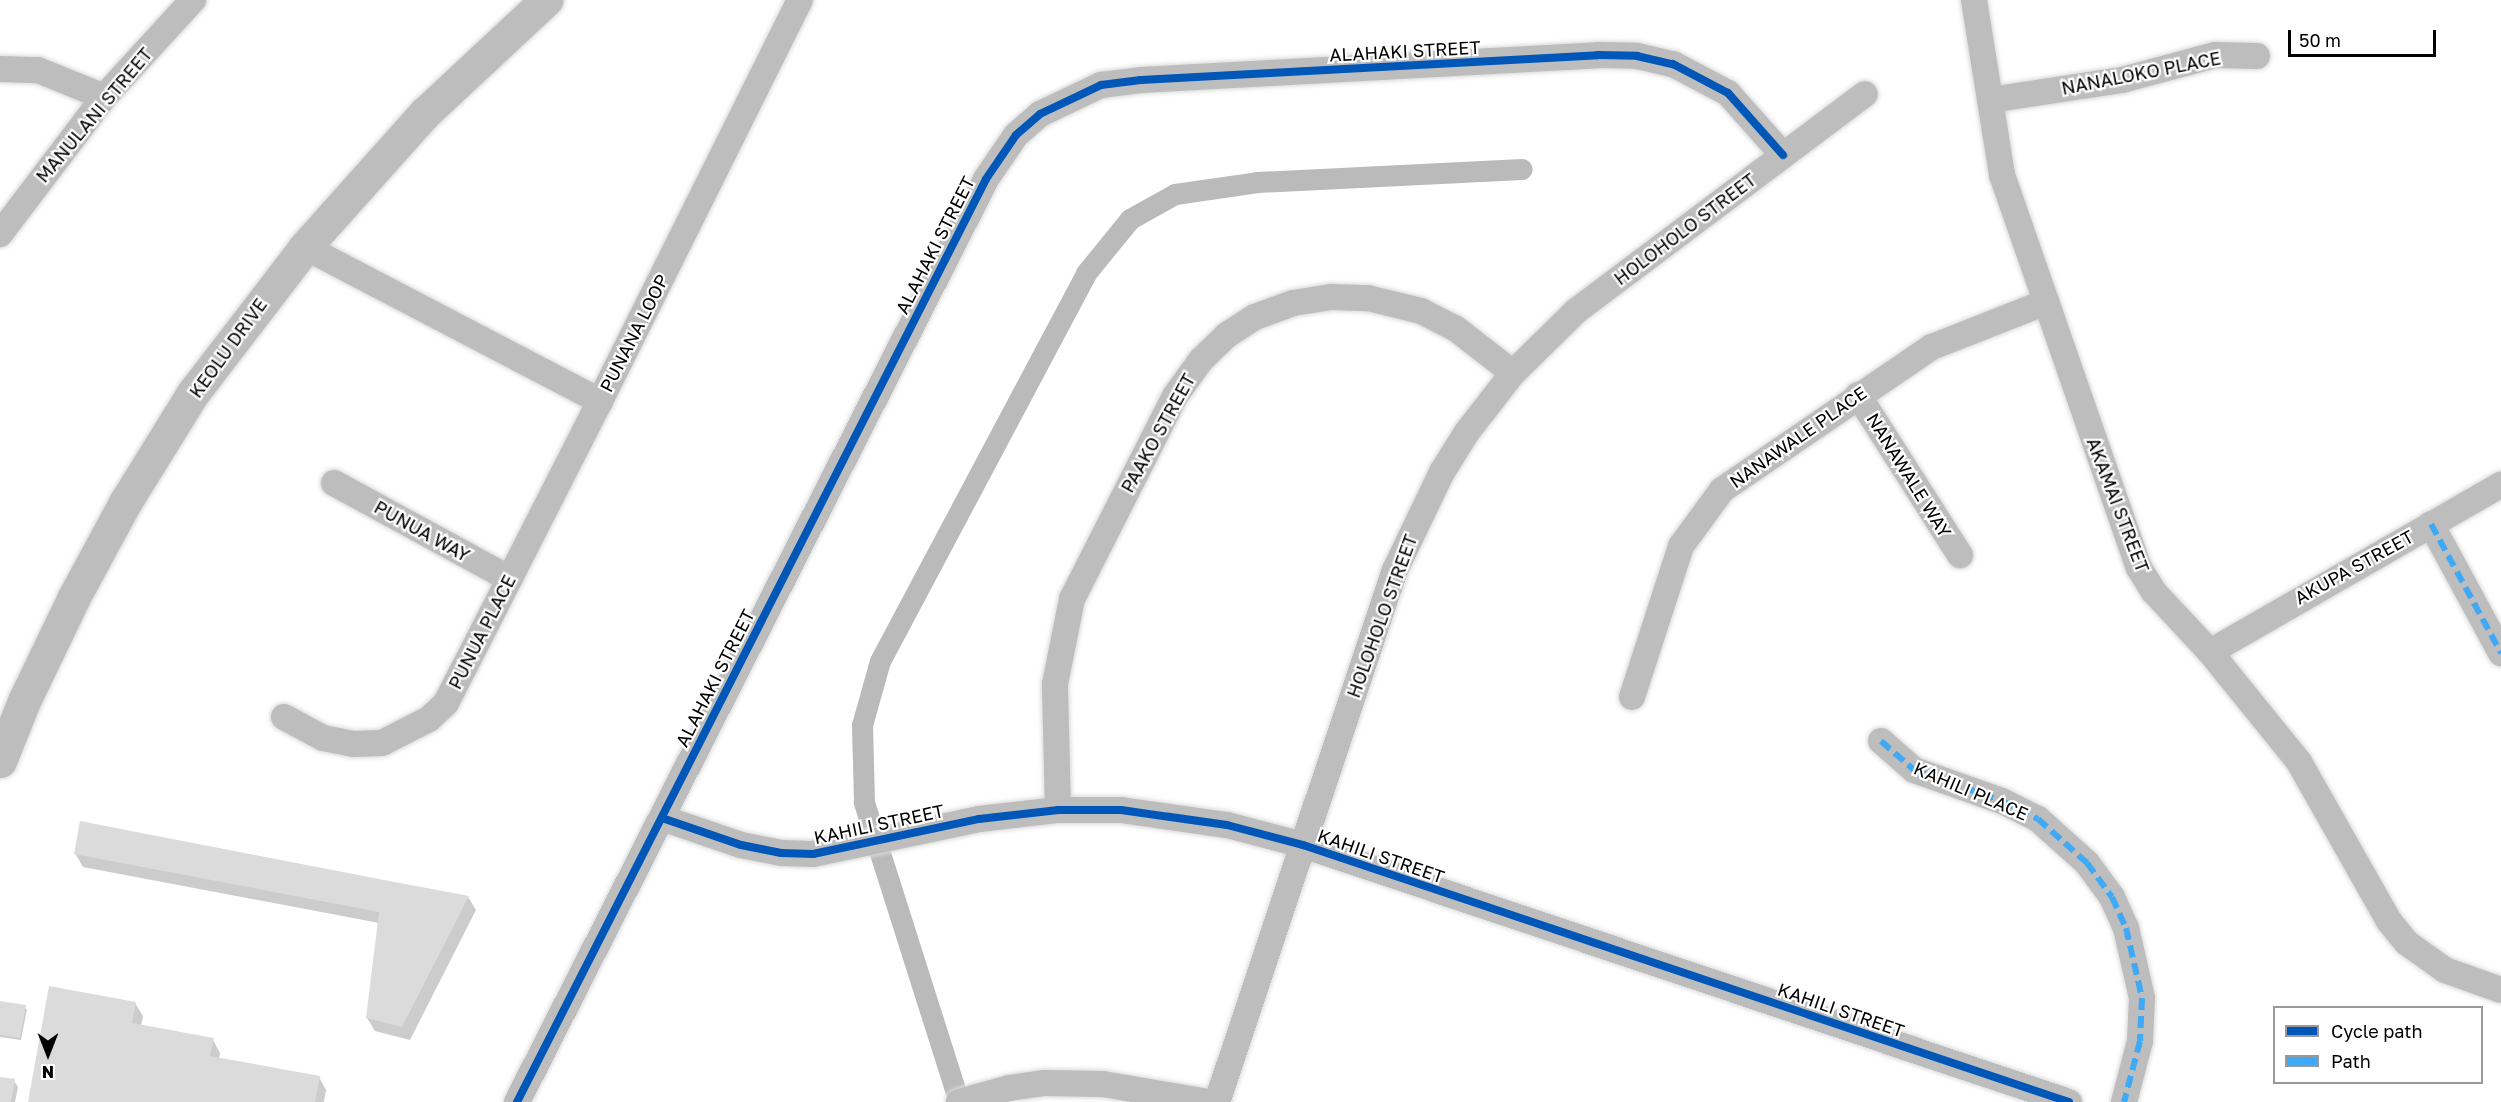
<!DOCTYPE html>
<style>
body{margin:0}
#map{position:relative;width:2501px;height:1102px;overflow:hidden;background:#fff;font-family:"Golos Text",sans-serif}
div>[style]{position:absolute}
[style*='--x']{left:calc(var(--x)*1px);top:calc(var(--y)*1px);width:calc(var(--w)*1px);rotate:calc(var(--a)*1deg)}
.shadow>*{inset:0;background:#0003}
.canal>*{height:21px;margin:-10.5px;padding:0 10.5px;transform-origin:10.5px;border-radius:10.5px;background:#bababa}
.building>*{inset:0;background:#dbdbdb}
.roads{filter:drop-shadow(0 0 2px #dbdbdb) drop-shadow(0 0 2px #dbdbdb)}
.minor>*{height:26px;margin:-13px;padding:0 13px;transform-origin:13px;border-radius:13px;background:#bdbdbd}
.major>*{height:33px;margin:-16.5px;padding:0 16.5px;transform-origin:16.5px;border-radius:16.5px;background:#bdbdbd}
.quiet>*{height:6px;margin-top:-3px;transform-origin:0;background:repeating-linear-gradient(90deg,#3fa9f5 0 12px,transparent 0 18px)}
.cycleway>*{height:8px;margin:-4px;padding:0 4px;transform-origin:4px;border-radius:4px;background:#0057b8}
span{translate:-50% -50%;white-space:nowrap;text-align:center;line-height:1.15;-webkit-text-stroke:4.5px #fff;paint-order:stroke}
.street-label{font-size:18px;color:#000}
.legend{position:absolute;left:2273px;top:1006px;width:210px;height:78px;box-sizing:border-box;background:#fff;border:2px solid #999;margin:0;padding:8px 10px;list-style:none;font-size:18px;color:#000}
.legend li{display:flex;align-items:center;gap:12px;height:30px}
.legend b{width:30px;border:2px solid #999}
.north{position:absolute;left:18px;top:1024px;width:60px;height:60px;-webkit-text-stroke:4px #fff;paint-order:stroke;rotate:180deg;font-size:16px;font-weight:700;line-height:24px;text-align:center;color:#000}
.north::after{content:'';display:block;margin:auto;width:21px;height:27px;background:#000;clip-path:polygon(50% 0,100% 100%,50% 72%,0 100%)}
.scale{position:absolute;left:2288px;top:30px;width:148px;height:27px;box-sizing:border-box;border:3px solid #000;border-top:0;padding-left:8px;font-size:18px;line-height:21px;white-space:nowrap;color:#000;-webkit-text-stroke:4px #fff;paint-order:stroke}
</style>
<div id="map">
<div class="shadow">
<i style="clip-path:polygon(75px 853px,468px 897px,476px 910px,410px 1040px,375px 1031px,367px 1018px,379px 923px,83px 867px)"></i>
<i style="clip-path:polygon(0 1002px,27px 1009px,21px 1040px,0 1037px)"></i>
<i style="clip-path:polygon(135px 1003px,143px 1016px,141px 1026px,213px 1040px,220px 1053px,219px 1059px,319px 1077px,326px 1090px,324px 1102px,29px 1102px)"></i>
<i style="clip-path:polygon(0 1078px,14px 1081px,18px 1087px,15px 1102px,0 1102px)"></i>
</div>
<div class="canal">
<i style="--x:959;--y:1102;--w:315;--a:-107.6"></i>
<i style="--x:864;--y:802;--w:77;--a:-91.5"></i>
<i style="--x:862;--y:725;--w:66;--a:-74.3"></i>
<i style="--x:880;--y:661;--w:439;--a:-62"></i>
<i style="--x:1086;--y:273;--w:70;--a:-50.8"></i>
<i style="--x:1130;--y:219;--w:51;--a:-29.1"></i>
<i style="--x:1175;--y:194;--w:83;--a:-8.3"></i>
<i style="--x:1257;--y:182;--w:265;--a:-2.8"></i>
</div>
<div class="building">
<i style="clip-path:polygon(80px 821px,384px 880px,469px 896px,402px 1027px,366px 1018px,379px 912px,74px 854px)"></i>
<i style="clip-path:polygon(49px 986px,136px 1002px,132px 1023px,214px 1038px,210px 1056px,320px 1076px,315px 1102px,28px 1102px)"></i>
<i style="clip-path:polygon(0 1001px,26px 1005px,20px 1038px,0 1035px)"></i>
<i style="clip-path:polygon(0 1077px,15px 1079px,11px 1102px,0 1102px)"></i>
</div>
<div class="roads">
<div class="minor">
<i style="--x:1974;--y:0;--w:177;--a:80.9"></i>
<i style="--x:2002;--y:175;--w:416;--a:70.8"></i>
<i style="--x:2139;--y:568;--w:28;--a:58"></i>
<i style="--x:2154;--y:592;--w:82;--a:47"></i>
<i style="--x:2210;--y:652;--w:141;--a:51"></i>
<i style="--x:2299;--y:762;--w:183;--a:60.5"></i>
<i style="--x:2389;--y:921;--w:28;--a:51"></i>
<i style="--x:2407;--y:943;--w:47;--a:35.4"></i>
<i style="--x:2445;--y:970;--w:59;--a:19.7"></i>
<i style="--x:0;--y:69;--w:38;--a:2"></i>
<i style="--x:38;--y:70;--w:71;--a:22.2"></i>
<i style="--x:1990;--y:100;--w:134;--a:-8.6"></i>
<i style="--x:2122;--y:80;--w:96;--a:-15"></i>
<i style="--x:2215;--y:55;--w:42;--a:1.4"></i>
<i style="--x:0;--y:234;--w:172;--a:-52.8"></i>
<i style="--x:104;--y:97;--w:132;--a:-47.5"></i>
<i style="--x:305;--y:247;--w:333;--a:27.6"></i>
<i style="--x:600;--y:401;--w:448;--a:-63.5"></i>
<i style="--x:1858;--y:395;--w:190;--a:57.5"></i>
<i style="--x:334;--y:483;--w:200;--a:28.6"></i>
<i style="--x:2431;--y:524;--w:147;--a:61.5"></i>
<i style="--x:2210;--y:652;--w:336;--a:-29.9"></i>
<i style="--x:1632;--y:697;--w:159;--a:-72"></i>
<i style="--x:1681;--y:546;--w:69;--a:-53.8"></i>
<i style="--x:1722;--y:490;--w:254;--a:-34.3"></i>
<i style="--x:1932;--y:347;--w:123;--a:-21.5"></i>
<i style="--x:284;--y:717;--w:44;--a:28.3"></i>
<i style="--x:323;--y:738;--w:31;--a:11"></i>
<i style="--x:353;--y:744;--w:29;--a:-2"></i>
<i style="--x:382;--y:743;--w:53;--a:-27.1"></i>
<i style="--x:429;--y:719;--w:23;--a:-43"></i>
<i style="--x:446;--y:703;--w:39;--a:-63"></i>
<i style="--x:464;--y:668;--w:300;--a:-63"></i>
<i style="--x:1881;--y:741;--w:44;--a:41.3"></i>
<i style="--x:1914;--y:770;--w:93;--a:19.4"></i>
<i style="--x:2002;--y:801;--w:40;--a:26.6"></i>
<i style="--x:2038;--y:819;--w:66;--a:41.9"></i>
<i style="--x:2087;--y:863;--w:42;--a:53.7"></i>
<i style="--x:2112;--y:897;--w:34;--a:66"></i>
<i style="--x:2126;--y:928;--w:72;--a:77.1"></i>
<i style="--x:2142;--y:998;--w:43;--a:92.7"></i>
<i style="--x:2140;--y:1041;--w:63;--a:104.7"></i>
<i style="--x:1058;--y:810;--w:126;--a:-91.4"></i>
<i style="--x:1055;--y:684;--w:87;--a:-78.7"></i>
<i style="--x:1072;--y:599;--w:228;--a:-63.1"></i>
<i style="--x:1175;--y:396;--w:44;--a:-54.2"></i>
<i style="--x:1201;--y:360;--w:36;--a:-44"></i>
<i style="--x:1227;--y:335;--w:33;--a:-33"></i>
<i style="--x:1255;--y:317;--w:40;--a:-20.2"></i>
<i style="--x:1293;--y:303;--w:38;--a:-9"></i>
<i style="--x:1331;--y:297;--w:37;--a:2"></i>
<i style="--x:1368;--y:298;--w:55;--a:13.8"></i>
<i style="--x:1421;--y:311;--w:38;--a:27"></i>
<i style="--x:1455;--y:328;--w:73;--a:37.8"></i>
<i style="--x:662;--y:818;--w:83;--a:18.9"></i>
<i style="--x:741;--y:845;--w:41;--a:11.3"></i>
<i style="--x:781;--y:853;--w:32;--a:2"></i>
<i style="--x:813;--y:854;--w:170;--a:-11.9"></i>
<i style="--x:979;--y:819;--w:80;--a:-6.5"></i>
<i style="--x:1058;--y:810;--w:63;--a:0"></i>
<i style="--x:1121;--y:810;--w:107;--a:8.1"></i>
<i style="--x:1227;--y:825;--w:79;--a:14.7"></i>
<i style="--x:1303;--y:845;--w:808;--a:18.55"></i>
<i style="--x:517;--y:1102;--w:1035;--a:-63.06"></i>
<i style="--x:986;--y:179;--w:53;--a:-55.7"></i>
<i style="--x:1016;--y:135;--w:32;--a:-41"></i>
<i style="--x:1040;--y:114;--w:68;--a:-25.4"></i>
<i style="--x:1101;--y:85;--w:40;--a:-7.1"></i>
<i style="--x:1141;--y:80;--w:458;--a:-3.1"></i>
<i style="--x:1598;--y:55;--w:39;--a:1"></i>
<i style="--x:1637;--y:56;--w:37;--a:13"></i>
<i style="--x:1673;--y:64;--w:62;--a:27.8"></i>
<i style="--x:1728;--y:93;--w:83;--a:48.4"></i>
<i style="--x:959;--y:1102;--w:52;--a:-15.6"></i>
<i style="--x:1009;--y:1088;--w:36;--a:-8"></i>
<i style="--x:1045;--y:1083;--w:58;--a:1"></i>
<i style="--x:1103;--y:1084;--w:107;--a:9.7"></i>
<i style="--x:1217;--y:1102;--w:561;--a:-71.5"></i>
<i style="--x:1395;--y:570;--w:109;--a:-64.4"></i>
<i style="--x:1442;--y:472;--w:47;--a:-58"></i>
<i style="--x:1467;--y:432;--w:75;--a:-52.1"></i>
<i style="--x:1513;--y:373;--w:88;--a:-44.5"></i>
<i style="--x:1576;--y:311;--w:361;--a:-36.9"></i>
</div>
<div class="major">
<i style="--x:0;--y:761;--w:65;--a:-68.2"></i>
<i style="--x:24;--y:701;--w:115;--a:-64.3"></i>
<i style="--x:74;--y:597;--w:109;--a:-61.6"></i>
<i style="--x:126;--y:501;--w:127;--a:-58.2"></i>
<i style="--x:193;--y:393;--w:184;--a:-52.5"></i>
<i style="--x:305;--y:247;--w:180;--a:-48.2"></i>
<i style="--x:425;--y:113;--w:166;--a:-43"></i>
</div>
</div>
<div class="quiet">
<i style="--x:2431;--y:524;--w:147;--a:61.5"></i>
<i style="--x:1881;--y:741;--w:44;--a:41.3"></i>
<i style="--x:1914;--y:770;--w:93;--a:19.4"></i>
<i style="--x:2002;--y:801;--w:40;--a:26.6"></i>
<i style="--x:2038;--y:819;--w:66;--a:41.9"></i>
<i style="--x:2087;--y:863;--w:42;--a:53.7"></i>
<i style="--x:2112;--y:897;--w:34;--a:66"></i>
<i style="--x:2126;--y:928;--w:72;--a:77.1"></i>
<i style="--x:2142;--y:998;--w:43;--a:92.7"></i>
<i style="--x:2140;--y:1041;--w:63;--a:104.7"></i>
</div>
<div class="cycleway">
<i style="--x:662;--y:818;--w:83;--a:18.9"></i>
<i style="--x:741;--y:845;--w:41;--a:11.3"></i>
<i style="--x:781;--y:853;--w:32;--a:2"></i>
<i style="--x:813;--y:854;--w:170;--a:-11.9"></i>
<i style="--x:979;--y:819;--w:80;--a:-6.5"></i>
<i style="--x:1058;--y:810;--w:63;--a:0"></i>
<i style="--x:1121;--y:810;--w:107;--a:8.1"></i>
<i style="--x:1227;--y:825;--w:79;--a:14.7"></i>
<i style="--x:1303;--y:845;--w:808;--a:18.55"></i>
<i style="--x:517;--y:1102;--w:1035;--a:-63.06"></i>
<i style="--x:986;--y:179;--w:53;--a:-55.7"></i>
<i style="--x:1016;--y:135;--w:32;--a:-41"></i>
<i style="--x:1040;--y:114;--w:68;--a:-25.4"></i>
<i style="--x:1101;--y:85;--w:40;--a:-7.1"></i>
<i style="--x:1141;--y:80;--w:458;--a:-3.1"></i>
<i style="--x:1598;--y:55;--w:39;--a:1"></i>
<i style="--x:1637;--y:56;--w:37;--a:13"></i>
<i style="--x:1673;--y:64;--w:62;--a:27.8"></i>
<i style="--x:1728;--y:93;--w:83;--a:48.4"></i>
</div>
<div class="street-label">
<span style="left:1405px;top:51px;rotate:-3deg">ALAHAKI STREET</span>
<span style="left:2141px;top:73px;rotate:-11deg">NANALOKO PLACE</span>
<span style="left:94px;top:115px;rotate:-50deg">MANULANI STREET</span>
<span style="left:1685px;top:229px;rotate:-37deg">HOLOHOLO STREET</span>
<span style="left:935px;top:245px;rotate:-63deg">ALAHAKI STREET</span>
<span style="left:634px;top:333px;rotate:-63deg">PUNANA LOOP</span>
<span style="left:228px;top:348px;rotate:-54deg">KEOLU DRIVE</span>
<span style="left:1158px;top:433px;rotate:-61deg">PAAKO STREET</span>
<span style="left:1798px;top:437px;rotate:-35deg">NANAWALE PLACE</span>
<span style="left:1909px;top:475px;rotate:58deg">NANAWALE WAY</span>
<span style="left:2118px;top:505px;rotate:69deg">AKAMAI STREET</span>
<span style="left:422px;top:531px;rotate:29deg">PUNUA WAY</span>
<span style="left:2354px;top:567px;rotate:-29deg">AKUPA STREET</span>
<span style="left:1382px;top:616px;rotate:-70deg">HOLOHOLO STREET</span>
<span style="left:482px;top:632px;rotate:-63deg">PUNUA PLACE</span>
<span style="left:715px;top:678px;rotate:-63deg">ALAHAKI STREET</span>
<span style="left:1971px;top:791px;rotate:23deg">KAHILI PLACE</span>
<span style="left:879px;top:824px;rotate:-12deg">KAHILI STREET</span>
<span style="left:1381px;top:856px;rotate:19deg">KAHILI STREET</span>
<span style="left:1841px;top:1010px;rotate:19deg">KAHILI STREET</span>
</div>
<ul class="legend">
<li><b style="height:8px;background:#0057b8"></b>Cycle path</li>
<li><b style="height:8px;background:#3fa9f5"></b>Path</li>
</ul>
<div class="north">N</div>
<div class="scale">50 m</div>
</div>
